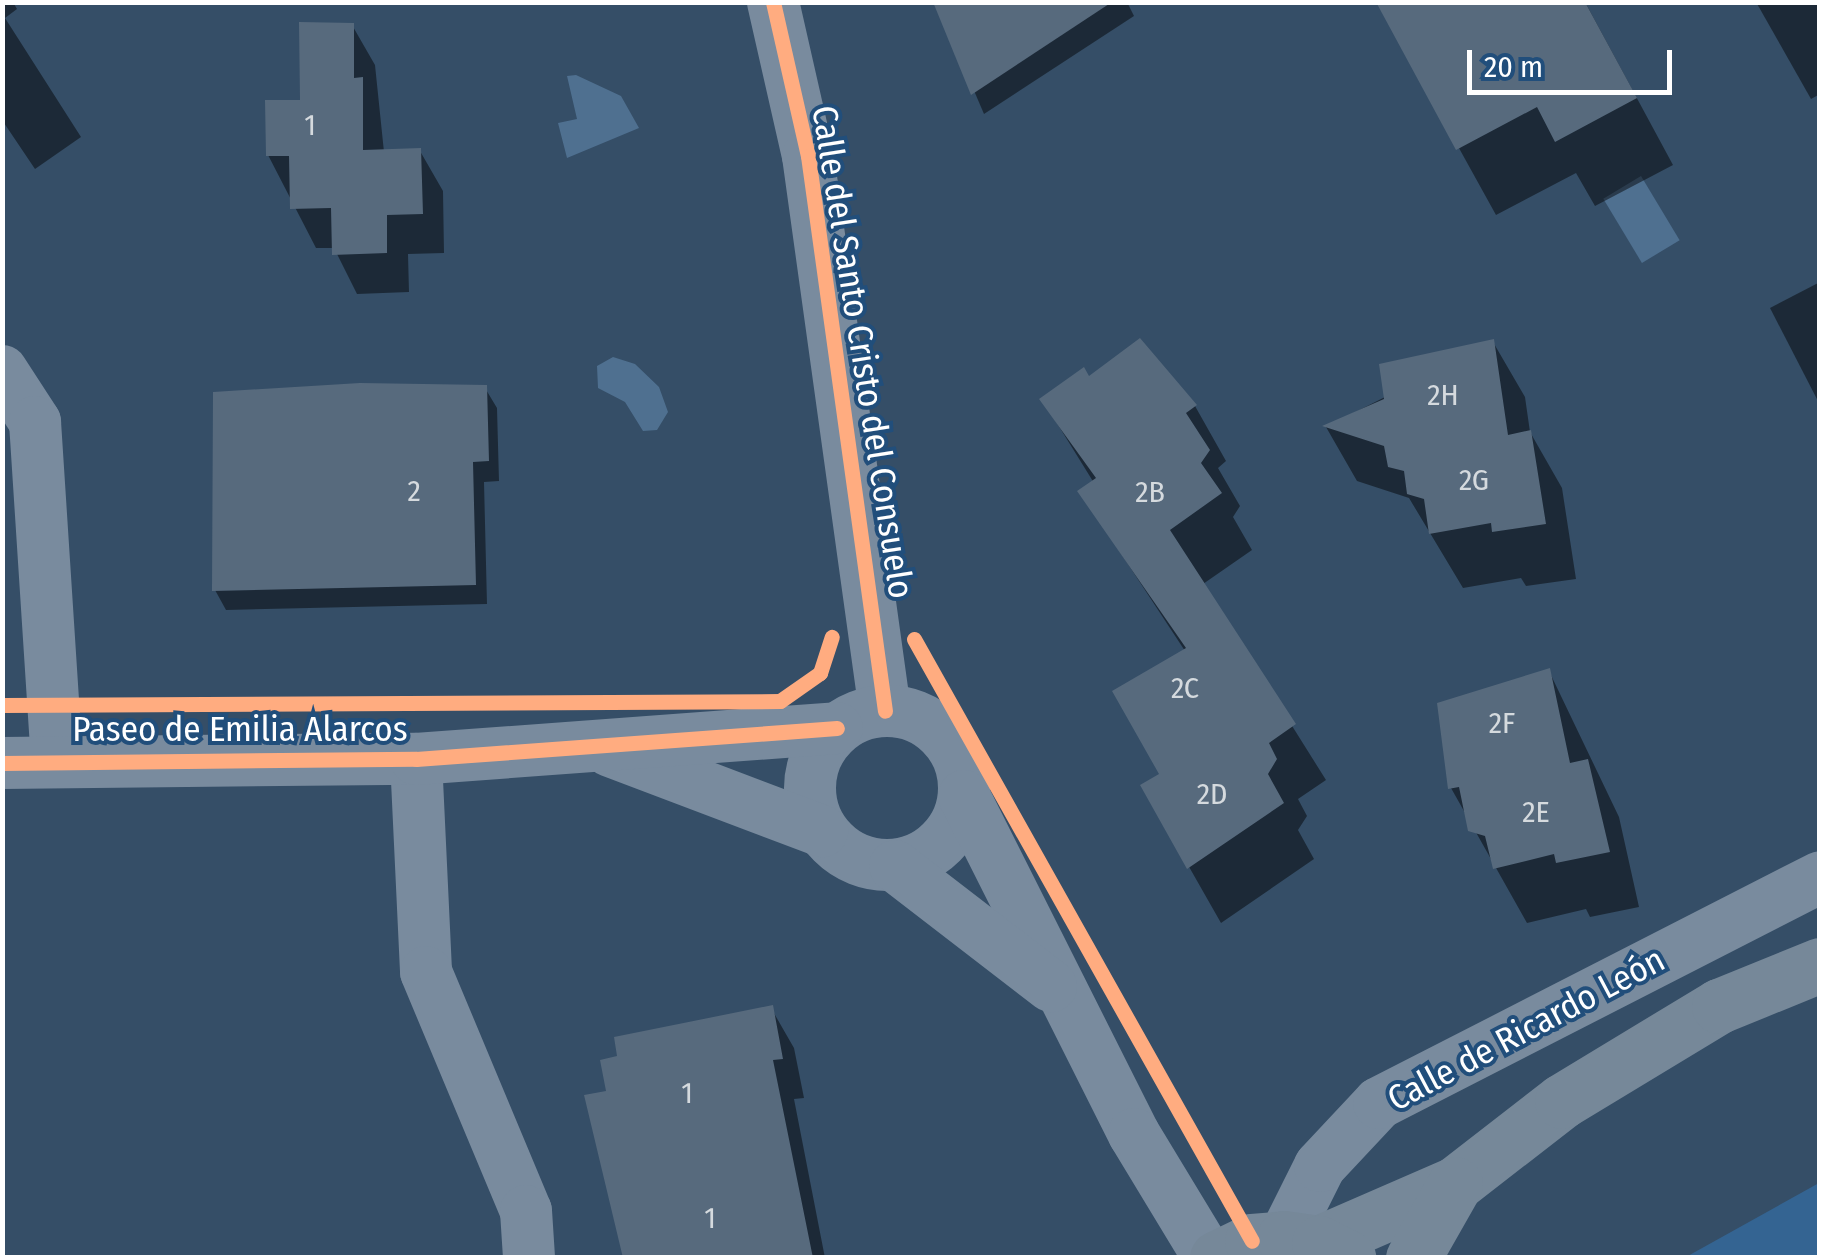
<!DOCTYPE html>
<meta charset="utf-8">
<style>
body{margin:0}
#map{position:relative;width:1822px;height:1260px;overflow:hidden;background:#354e67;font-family:"Fira Sans Condensed",sans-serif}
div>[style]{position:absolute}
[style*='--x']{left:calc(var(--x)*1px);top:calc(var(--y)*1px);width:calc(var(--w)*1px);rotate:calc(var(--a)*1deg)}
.green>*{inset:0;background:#346492}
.water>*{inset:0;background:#4f7090;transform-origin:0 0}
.shadow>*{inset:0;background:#0007}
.building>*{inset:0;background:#576a7d}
.minor>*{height:52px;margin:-26px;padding:0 26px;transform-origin:26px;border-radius:26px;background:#798b9e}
.minor>.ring{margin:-26px;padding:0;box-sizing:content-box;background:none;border:52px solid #798b9e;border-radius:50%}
.secondary>*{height:55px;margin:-27.5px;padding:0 27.5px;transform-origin:27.5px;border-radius:27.5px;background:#768899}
.cycleway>*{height:15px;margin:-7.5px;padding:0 7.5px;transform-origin:7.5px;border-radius:7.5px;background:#ffac80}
span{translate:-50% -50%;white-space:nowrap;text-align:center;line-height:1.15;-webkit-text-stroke:8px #214e7b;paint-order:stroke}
.number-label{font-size:30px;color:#d5dade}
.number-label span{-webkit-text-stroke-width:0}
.street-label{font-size:35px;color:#fff}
.frame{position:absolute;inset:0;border:5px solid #fff;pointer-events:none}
.scale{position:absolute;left:1467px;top:50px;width:205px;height:45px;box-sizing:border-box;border:5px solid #fff;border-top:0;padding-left:12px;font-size:30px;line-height:35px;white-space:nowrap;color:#fff;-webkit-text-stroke:8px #214e7b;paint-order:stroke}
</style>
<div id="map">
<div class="green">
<i style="clip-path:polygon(1819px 1183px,1819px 1257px,1686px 1257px)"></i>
</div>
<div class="water">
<i style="clip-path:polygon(576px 75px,621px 96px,639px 128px,567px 158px,558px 123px,577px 119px,567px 76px)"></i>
<i style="left:1641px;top:176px;width:75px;height:44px;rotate:59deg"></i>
<i style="clip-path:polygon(613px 357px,635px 364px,659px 387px,668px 412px,657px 430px,643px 431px,625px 402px,598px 388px,597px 366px)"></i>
</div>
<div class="shadow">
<i style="clip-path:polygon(2px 2px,13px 2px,17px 9px,5px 18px,81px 137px,35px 169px,2px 120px)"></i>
<i style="clip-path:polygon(936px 2px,1127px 2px,1134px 16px,984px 114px)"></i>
<i style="clip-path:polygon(1585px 2px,1673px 165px,1595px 206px,1576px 173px,1496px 215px,1382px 9px)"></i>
<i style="clip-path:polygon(1756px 2px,1820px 2px,1820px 94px,1811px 99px)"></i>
<i style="clip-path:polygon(352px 25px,375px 65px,384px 152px,420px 151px,443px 191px,444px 253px,408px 254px,409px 292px,357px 294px,334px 248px,316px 248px,268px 155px)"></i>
<i style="clip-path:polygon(1820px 282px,1820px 405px,1770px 308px)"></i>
<i style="clip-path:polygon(1493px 342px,1525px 397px,1530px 432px,1562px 488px,1576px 579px,1526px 586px,1521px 578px,1463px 588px,1409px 498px,1357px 481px,1326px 427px)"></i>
<i style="clip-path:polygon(1088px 379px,1195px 406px,1226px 461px,1218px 468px,1240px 506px,1233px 517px,1252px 550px,1203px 584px,1326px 780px,1298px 799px,1307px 816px,1298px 830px,1314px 859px,1221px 923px,1143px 786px,1163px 776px,1185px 651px,1080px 491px,1094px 483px,1042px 399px)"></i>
<i style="clip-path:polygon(485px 388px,497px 408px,499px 481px,484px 482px,487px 604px,226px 610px,215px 590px)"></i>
<i style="clip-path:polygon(1549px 671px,1619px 817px,1639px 907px,1590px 917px,1586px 909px,1527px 923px,1451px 788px)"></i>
<i style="clip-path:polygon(771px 1008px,794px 1048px,804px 1098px,794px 1099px,825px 1258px,624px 1258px,609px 1093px)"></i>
</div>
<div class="building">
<i style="clip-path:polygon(933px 2px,1112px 2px,971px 95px)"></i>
<i style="clip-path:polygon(1376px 2px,1585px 2px,1637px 98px,1555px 142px,1537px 107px,1456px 150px)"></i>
<i style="clip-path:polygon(299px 22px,354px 23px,354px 78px,363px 77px,363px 150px,421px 148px,423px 214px,387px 215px,387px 253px,332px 255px,331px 208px,290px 209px,289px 156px,266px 156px,265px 100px,300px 100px)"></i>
<i style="clip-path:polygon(1140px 338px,1197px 405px,1186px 413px,1210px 450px,1201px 463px,1222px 493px,1170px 530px,1296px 724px,1269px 743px,1277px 759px,1268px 774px,1284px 803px,1187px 869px,1140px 785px,1159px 774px,1112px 691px,1186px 648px,1077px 491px,1096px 478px,1039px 399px,1084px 367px,1089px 376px)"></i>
<i style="clip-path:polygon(1494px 339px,1508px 435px,1531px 430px,1546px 524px,1492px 532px,1491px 523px,1429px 534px,1424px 499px,1407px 494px,1404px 471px,1388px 467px,1384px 446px,1322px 426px,1384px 399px,1379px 364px)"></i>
<i style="clip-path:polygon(360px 383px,487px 385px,489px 461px,473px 462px,476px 585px,212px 591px,213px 392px)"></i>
<i style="clip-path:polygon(1550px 668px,1570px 763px,1588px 759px,1610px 852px,1556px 863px,1554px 854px,1493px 869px,1485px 836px,1468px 831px,1459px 787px,1448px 789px,1437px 703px)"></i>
<i style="clip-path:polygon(773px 1005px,783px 1059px,773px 1060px,813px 1258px,623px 1258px,584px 1095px,606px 1091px,600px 1060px,617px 1056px,614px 1037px)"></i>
</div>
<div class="minor">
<i style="--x:773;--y:2;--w:158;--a:77.2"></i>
<i style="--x:808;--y:156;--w:560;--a:82.1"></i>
<i style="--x:2;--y:371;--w:61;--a:57.1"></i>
<i style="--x:35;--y:422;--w:339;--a:86.3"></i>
<i class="ring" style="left:810px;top:711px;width:102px;height:102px"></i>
<i style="--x:610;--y:751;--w:227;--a:20.7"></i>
<i style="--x:416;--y:759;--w:213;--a:87.3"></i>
<i style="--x:426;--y:972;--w:259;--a:67.3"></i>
<i style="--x:526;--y:1211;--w:47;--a:86.3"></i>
<i style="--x:2;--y:763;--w:414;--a:-0.6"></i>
<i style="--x:416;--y:759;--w:422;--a:-4.2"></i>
<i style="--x:964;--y:796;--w:378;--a:63.3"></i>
<i style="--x:1134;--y:1134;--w:145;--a:58.8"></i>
<i style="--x:895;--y:866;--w:197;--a:37.6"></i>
<i style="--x:1284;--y:1238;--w:80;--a:-63.4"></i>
<i style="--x:1320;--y:1166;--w:86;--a:-46.9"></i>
<i style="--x:1379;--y:1103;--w:496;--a:-27.1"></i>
</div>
<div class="secondary">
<i style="--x:1319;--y:1243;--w:148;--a:-23.5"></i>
<i style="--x:1455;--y:1184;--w:135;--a:-37.8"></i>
<i style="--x:1562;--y:1101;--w:184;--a:-31.2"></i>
<i style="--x:1719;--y:1006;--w:109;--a:-22.1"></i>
<i style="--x:1217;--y:1258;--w:39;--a:-26"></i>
<i style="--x:1252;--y:1241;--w:32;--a:-5"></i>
<i style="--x:1284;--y:1238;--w:35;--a:8"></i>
<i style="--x:1319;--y:1243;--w:33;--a:27"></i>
<i style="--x:1413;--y:1258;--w:85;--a:-60.4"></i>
</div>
<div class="cycleway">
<i style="--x:773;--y:2;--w:158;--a:77.2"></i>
<i style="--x:808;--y:156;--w:560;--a:82.1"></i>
<i style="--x:914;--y:639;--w:690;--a:60.69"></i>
<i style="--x:2;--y:705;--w:778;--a:-0.29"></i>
<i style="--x:780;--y:701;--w:49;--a:-35"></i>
<i style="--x:820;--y:673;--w:38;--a:-72"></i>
<i style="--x:2;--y:763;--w:414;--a:-0.6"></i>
<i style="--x:416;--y:759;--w:422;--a:-4.2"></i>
</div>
<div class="number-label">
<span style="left:310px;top:125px">1</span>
<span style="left:1443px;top:395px">2H</span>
<span style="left:1474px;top:480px">2G</span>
<span style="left:414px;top:491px">2</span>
<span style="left:1150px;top:492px">2B</span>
<span style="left:1185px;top:688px">2C</span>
<span style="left:1502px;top:723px">2F</span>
<span style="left:1212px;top:794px">2D</span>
<span style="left:1536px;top:812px">2E</span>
<span style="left:687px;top:1093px">1</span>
<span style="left:710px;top:1218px">1</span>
</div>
<div class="street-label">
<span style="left:863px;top:352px;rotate:81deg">Calle del Santo Cristo del Consuelo</span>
<span style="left:240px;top:729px">Paseo de Emilia Alarcos</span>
<span style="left:1526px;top:1029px;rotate:-28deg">Calle de Ricardo León</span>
</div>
<div class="frame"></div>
<div class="scale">20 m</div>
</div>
